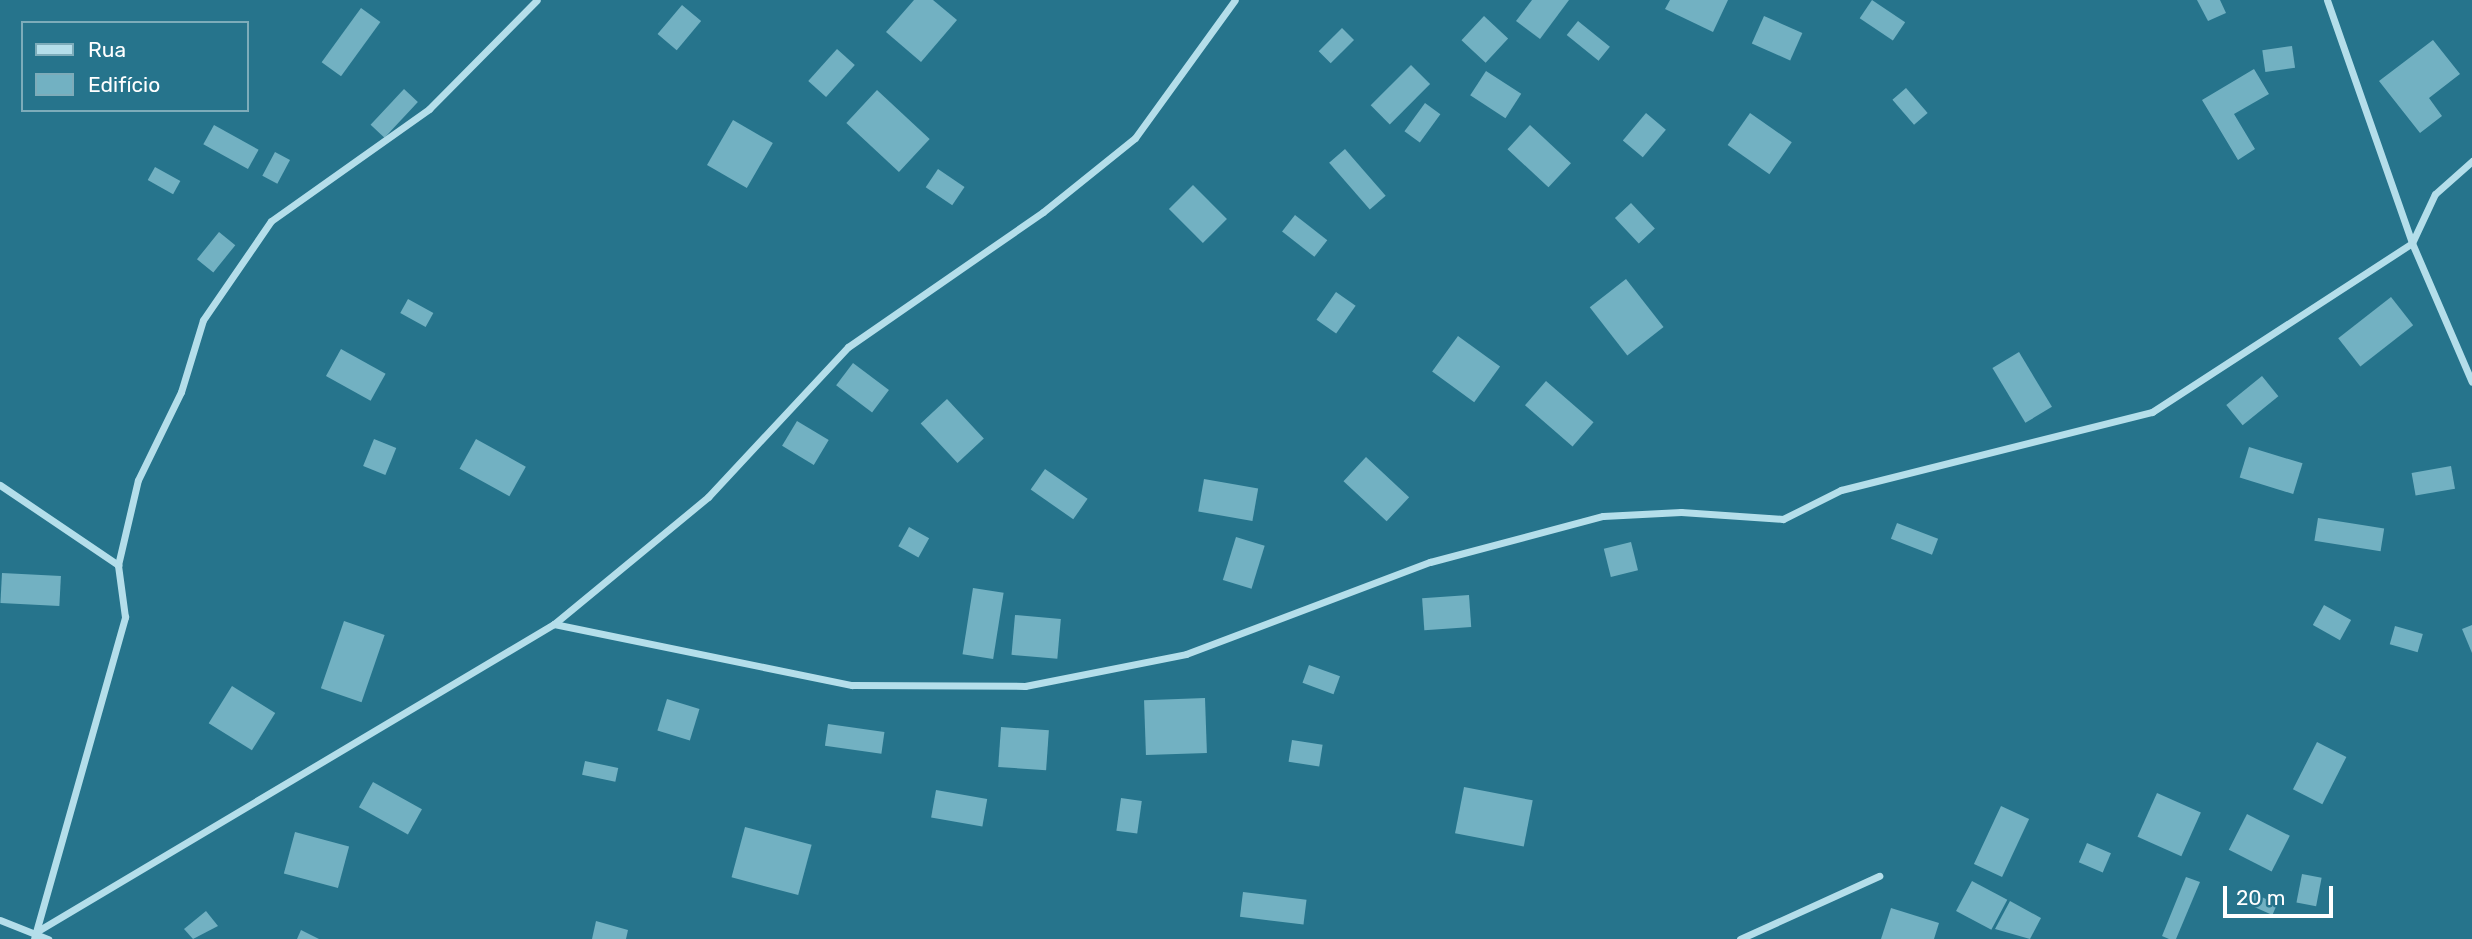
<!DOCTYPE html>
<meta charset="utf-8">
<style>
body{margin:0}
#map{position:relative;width:2472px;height:939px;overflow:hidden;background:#26748c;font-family:Rubik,sans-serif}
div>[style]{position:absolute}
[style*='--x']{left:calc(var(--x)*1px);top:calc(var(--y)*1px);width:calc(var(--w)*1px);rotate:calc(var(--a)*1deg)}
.building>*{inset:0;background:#72b1c2;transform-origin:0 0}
.street>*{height:7px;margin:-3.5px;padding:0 3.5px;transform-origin:3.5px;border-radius:3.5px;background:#b4deea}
span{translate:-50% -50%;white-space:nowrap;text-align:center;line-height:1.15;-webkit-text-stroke:7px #26748c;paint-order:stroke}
.legend{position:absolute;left:21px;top:21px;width:228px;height:91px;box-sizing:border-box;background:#26748c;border:2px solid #7dacba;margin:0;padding:9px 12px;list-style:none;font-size:21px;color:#fff}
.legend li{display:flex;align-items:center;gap:14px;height:35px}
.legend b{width:35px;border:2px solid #7dacba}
.scale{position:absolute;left:2223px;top:886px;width:110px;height:32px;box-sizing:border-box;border:4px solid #fff;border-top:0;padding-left:9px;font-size:21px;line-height:24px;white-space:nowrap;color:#fff;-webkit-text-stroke:5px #26748c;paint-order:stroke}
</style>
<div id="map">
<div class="building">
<i style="clip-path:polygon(914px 0,933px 0,957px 20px,921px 62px,886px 32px)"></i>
<i style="clip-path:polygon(1532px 0,1569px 0,1540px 39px,1516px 21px)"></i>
<i style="clip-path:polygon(1670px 0,1728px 0,1713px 32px,1665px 9px)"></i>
<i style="left:1872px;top:0;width:40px;height:22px;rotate:34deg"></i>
<i style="clip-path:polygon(2197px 0,2220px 0,2226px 13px,2208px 21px)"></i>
<i style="left:682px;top:5px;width:25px;height:38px;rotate:40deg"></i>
<i style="left:361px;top:8px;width:24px;height:67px;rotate:36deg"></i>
<i style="left:1484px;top:16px;width:33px;height:33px;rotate:43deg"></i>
<i style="left:1764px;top:16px;width:42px;height:30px;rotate:24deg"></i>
<i style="left:1578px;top:21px;width:41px;height:18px;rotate:39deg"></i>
<i style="left:1342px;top:28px;width:17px;height:33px;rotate:45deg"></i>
<i style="clip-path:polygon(2433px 40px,2460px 74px,2429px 98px,2442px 116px,2420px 133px,2379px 81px)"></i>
<i style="left:2292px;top:46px;width:22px;height:30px;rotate:82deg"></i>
<i style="left:837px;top:49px;width:24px;height:43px;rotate:42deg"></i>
<i style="left:1411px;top:65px;width:27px;height:57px;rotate:45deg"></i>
<i style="clip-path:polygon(2254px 69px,2269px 94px,2234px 114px,2255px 149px,2238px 160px,2202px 100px)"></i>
<i style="left:1486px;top:71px;width:42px;height:29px;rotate:33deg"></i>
<i style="left:1906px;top:88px;width:33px;height:18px;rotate:49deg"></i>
<i style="left:404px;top:89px;width:19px;height:49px;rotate:43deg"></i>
<i style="left:877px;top:90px;width:72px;height:45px;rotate:43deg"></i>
<i style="left:1425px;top:103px;width:19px;height:35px;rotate:36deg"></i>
<i style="left:1646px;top:113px;width:26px;height:36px;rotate:40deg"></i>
<i style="left:1750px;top:113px;width:51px;height:39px;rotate:35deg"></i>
<i style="left:733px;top:120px;width:46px;height:52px;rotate:30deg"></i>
<i style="left:214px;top:125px;width:51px;height:22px;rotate:29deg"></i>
<i style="left:1530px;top:125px;width:56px;height:33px;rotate:43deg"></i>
<i style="left:1345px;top:149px;width:62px;height:21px;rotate:49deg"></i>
<i style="left:275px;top:152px;width:17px;height:27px;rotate:28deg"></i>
<i style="left:155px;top:167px;width:29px;height:15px;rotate:29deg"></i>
<i style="left:938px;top:169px;width:32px;height:22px;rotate:34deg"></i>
<i style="left:1193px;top:185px;width:48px;height:34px;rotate:45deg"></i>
<i style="left:1631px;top:203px;width:35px;height:22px;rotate:47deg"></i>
<i style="left:1295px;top:215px;width:41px;height:21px;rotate:38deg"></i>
<i style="left:219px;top:232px;width:21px;height:35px;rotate:39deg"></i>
<i style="left:1626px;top:279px;width:61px;height:46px;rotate:52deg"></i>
<i style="left:1336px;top:292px;width:24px;height:34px;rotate:35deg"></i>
<i style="left:2391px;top:297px;width:36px;height:67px;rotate:52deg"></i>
<i style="left:408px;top:299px;width:29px;height:16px;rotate:29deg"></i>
<i style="left:1458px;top:336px;width:52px;height:44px;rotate:36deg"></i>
<i style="left:341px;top:349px;width:51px;height:31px;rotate:29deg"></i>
<i style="left:2019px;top:352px;width:64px;height:31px;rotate:59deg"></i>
<i style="left:853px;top:363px;width:45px;height:28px;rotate:37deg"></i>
<i style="left:2262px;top:376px;width:26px;height:46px;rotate:51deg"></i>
<i style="left:1546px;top:381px;width:63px;height:32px;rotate:41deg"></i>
<i style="left:947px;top:399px;width:54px;height:36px;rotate:47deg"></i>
<i style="left:797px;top:421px;width:37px;height:29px;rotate:31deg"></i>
<i style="left:374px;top:439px;width:24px;height:29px;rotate:22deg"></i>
<i style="left:476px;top:439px;width:57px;height:34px;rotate:29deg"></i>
<i style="left:2249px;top:447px;width:56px;height:32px;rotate:17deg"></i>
<i style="left:1366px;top:457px;width:59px;height:33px;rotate:43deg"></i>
<i style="left:2451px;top:466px;width:23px;height:40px;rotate:80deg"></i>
<i style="left:1045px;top:469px;width:52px;height:25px;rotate:35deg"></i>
<i style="left:1204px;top:479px;width:55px;height:33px;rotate:10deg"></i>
<i style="left:2318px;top:518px;width:67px;height:23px;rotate:9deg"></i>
<i style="left:1897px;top:523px;width:44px;height:17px;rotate:21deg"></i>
<i style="left:909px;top:527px;width:23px;height:22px;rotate:29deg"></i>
<i style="left:1236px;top:537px;width:30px;height:45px;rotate:17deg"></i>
<i style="left:1631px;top:542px;width:29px;height:28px;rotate:76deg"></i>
<i style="left:2px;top:573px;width:59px;height:30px;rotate:3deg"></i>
<i style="left:973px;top:588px;width:31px;height:67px;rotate:9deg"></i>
<i style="left:1469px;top:595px;width:32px;height:47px;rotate:86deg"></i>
<i style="left:2324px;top:605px;width:31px;height:23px;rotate:29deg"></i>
<i style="left:1015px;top:615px;width:46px;height:40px;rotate:5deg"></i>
<i style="left:344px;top:621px;width:43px;height:71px;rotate:19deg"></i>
<i style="clip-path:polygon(2472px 625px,2472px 653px,2462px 629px)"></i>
<i style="left:2395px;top:626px;width:29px;height:19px;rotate:16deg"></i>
<i style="left:1309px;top:665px;width:33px;height:19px;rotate:20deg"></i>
<i style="left:232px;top:686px;width:51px;height:44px;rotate:32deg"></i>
<i style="left:1205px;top:698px;width:55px;height:61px;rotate:88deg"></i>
<i style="left:667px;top:699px;width:34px;height:33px;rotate:17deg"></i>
<i style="left:828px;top:724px;width:57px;height:22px;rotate:8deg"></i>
<i style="left:1001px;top:727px;width:48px;height:40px;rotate:4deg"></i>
<i style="left:1292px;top:740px;width:31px;height:22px;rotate:9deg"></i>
<i style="left:2317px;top:742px;width:33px;height:53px;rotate:27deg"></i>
<i style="left:585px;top:761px;width:34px;height:14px;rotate:12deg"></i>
<i style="left:373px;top:782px;width:56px;height:29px;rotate:29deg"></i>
<i style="left:1464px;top:787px;width:70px;height:47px;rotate:11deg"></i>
<i style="left:936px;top:790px;width:52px;height:28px;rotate:10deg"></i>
<i style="left:2157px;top:793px;width:48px;height:48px;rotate:24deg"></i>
<i style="left:1121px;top:798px;width:21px;height:33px;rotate:8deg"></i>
<i style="left:2001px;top:806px;width:31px;height:64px;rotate:25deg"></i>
<i style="left:2247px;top:814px;width:48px;height:40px;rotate:27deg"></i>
<i style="left:745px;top:827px;width:69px;height:52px;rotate:15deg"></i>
<i style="left:295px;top:832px;width:56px;height:43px;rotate:15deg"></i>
<i style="left:2087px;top:843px;width:26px;height:21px;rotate:23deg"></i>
<i style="left:2302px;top:874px;width:20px;height:29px;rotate:11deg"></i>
<i style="clip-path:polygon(2186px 877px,2200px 882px,2176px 939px,2169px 939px,2162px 936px)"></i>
<i style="left:1972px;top:881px;width:40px;height:34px;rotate:28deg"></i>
<i style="left:2248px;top:891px;width:32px;height:12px;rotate:24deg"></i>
<i style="left:1243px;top:892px;width:64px;height:25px;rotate:7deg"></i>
<i style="clip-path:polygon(2010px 901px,2041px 918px,2030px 939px,1995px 929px)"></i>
<i style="clip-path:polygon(1891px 908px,1939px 923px,1934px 939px,1881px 939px)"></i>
<i style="clip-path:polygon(206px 911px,218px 926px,193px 939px,184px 929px)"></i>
<i style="clip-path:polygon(596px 921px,628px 930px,626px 939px,592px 939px)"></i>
<i style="clip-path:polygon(301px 930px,319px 939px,297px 939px)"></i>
</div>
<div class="street">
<i style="--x:2327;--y:0;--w:257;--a:70.7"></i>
<i style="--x:2412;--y:243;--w:151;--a:66.7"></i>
<i style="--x:0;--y:485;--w:143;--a:34.1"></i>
<i style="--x:554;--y:624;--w:304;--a:11.6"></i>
<i style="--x:852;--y:685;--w:173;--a:0.3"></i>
<i style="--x:1025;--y:686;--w:164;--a:-11.2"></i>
<i style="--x:1186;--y:654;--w:261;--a:-20.7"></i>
<i style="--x:1430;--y:562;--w:179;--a:-14.9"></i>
<i style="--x:1603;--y:516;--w:78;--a:-2.9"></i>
<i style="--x:1681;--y:512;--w:102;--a:3.9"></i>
<i style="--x:1783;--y:519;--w:65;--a:-26.6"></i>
<i style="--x:1841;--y:490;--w:321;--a:-14.1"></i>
<i style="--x:2152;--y:412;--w:310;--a:-33"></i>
<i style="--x:2412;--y:243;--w:54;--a:-64.9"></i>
<i style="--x:2435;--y:194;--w:50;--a:-41.7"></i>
<i style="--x:0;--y:920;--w:52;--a:21.6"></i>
<i style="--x:36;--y:932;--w:603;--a:-30.74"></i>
<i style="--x:554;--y:624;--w:200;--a:-39.5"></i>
<i style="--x:708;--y:497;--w:205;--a:-47"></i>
<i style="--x:848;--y:347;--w:237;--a:-34.7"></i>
<i style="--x:1043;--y:212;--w:118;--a:-38.8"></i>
<i style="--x:1135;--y:138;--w:170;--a:-54.1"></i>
<i style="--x:34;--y:939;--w:335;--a:-74.2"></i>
<i style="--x:125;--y:617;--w:52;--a:-97.7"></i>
<i style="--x:118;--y:565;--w:87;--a:-76.8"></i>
<i style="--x:138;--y:480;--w:98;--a:-64"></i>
<i style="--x:181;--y:392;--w:75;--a:-73"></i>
<i style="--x:203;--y:320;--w:120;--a:-55.5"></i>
<i style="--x:271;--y:221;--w:194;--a:-35.3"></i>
<i style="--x:429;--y:109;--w:153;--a:-45.3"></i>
<i style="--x:1740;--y:939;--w:153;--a:-24.4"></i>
</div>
<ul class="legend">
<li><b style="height:9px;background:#b4deea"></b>Rua</li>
<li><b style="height:19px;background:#72b1c2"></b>Edifício</li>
</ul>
<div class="scale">20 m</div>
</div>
